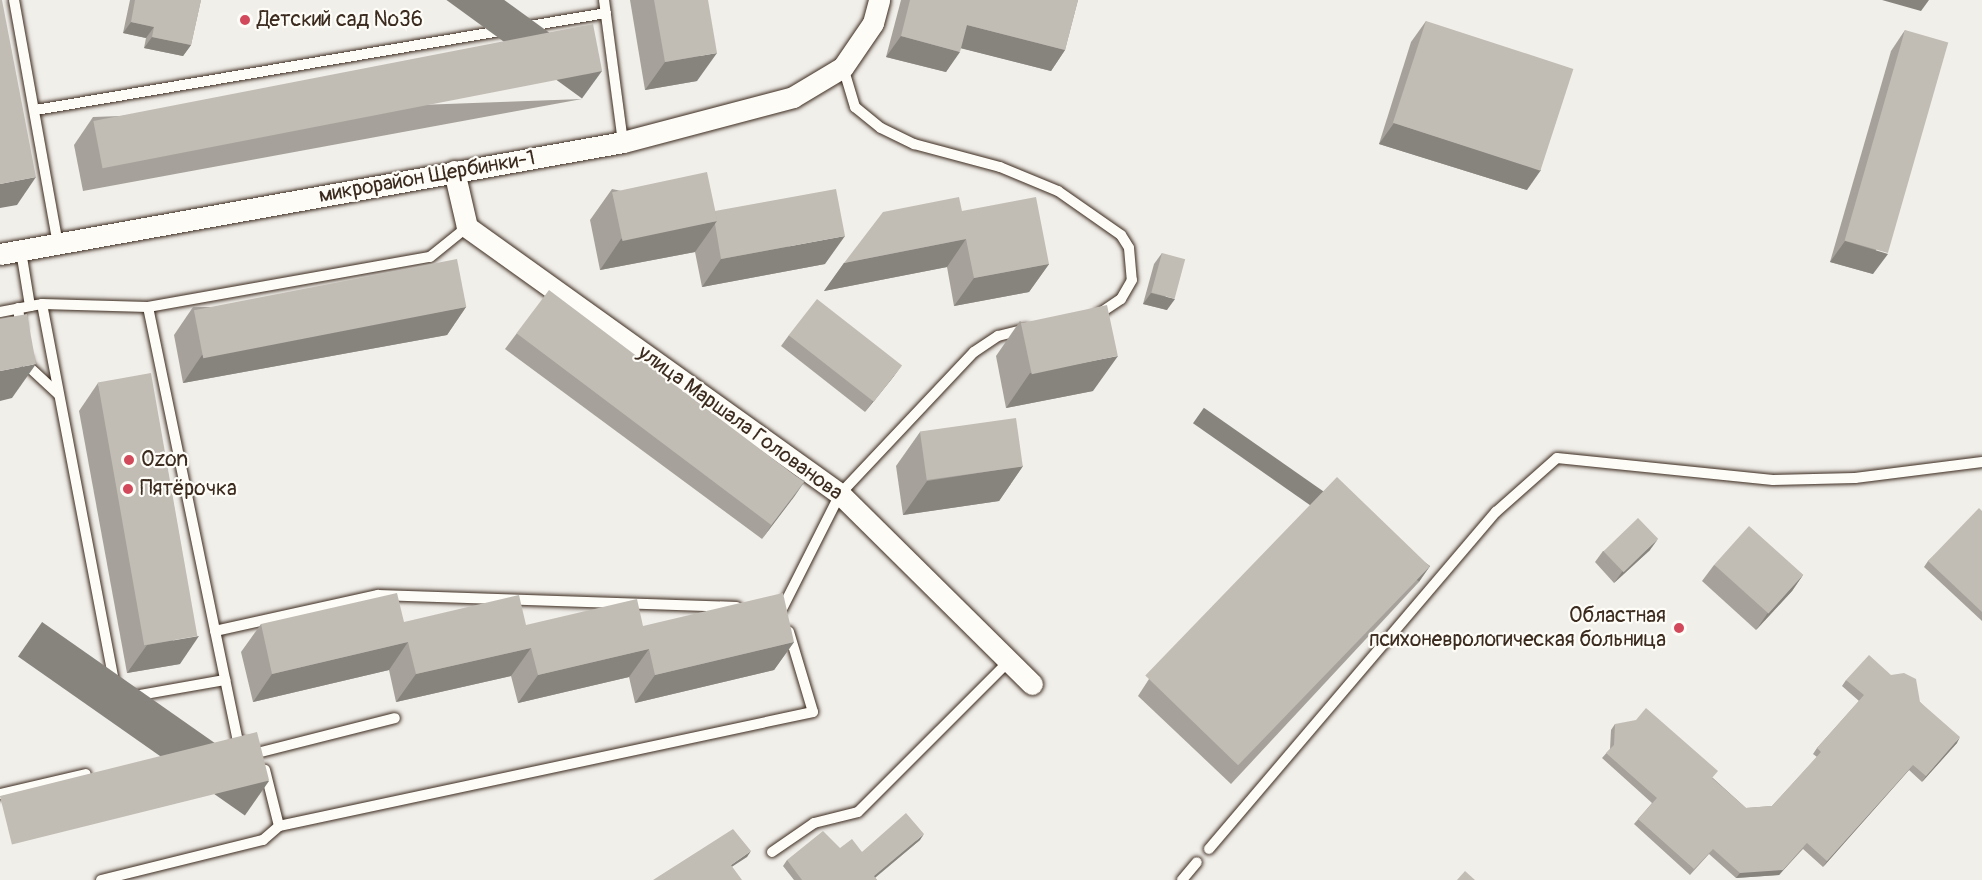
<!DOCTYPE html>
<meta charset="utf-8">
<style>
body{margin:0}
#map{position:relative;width:1982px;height:880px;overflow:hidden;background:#f1efea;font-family:Pangolin,sans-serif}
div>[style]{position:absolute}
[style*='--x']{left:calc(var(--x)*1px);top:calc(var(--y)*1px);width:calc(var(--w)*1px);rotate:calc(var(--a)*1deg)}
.roads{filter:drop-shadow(0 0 2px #3b2a1e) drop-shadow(0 0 2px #3b2a1e)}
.lane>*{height:10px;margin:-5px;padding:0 5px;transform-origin:5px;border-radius:5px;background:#fdfcf7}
.street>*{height:21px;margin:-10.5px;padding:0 10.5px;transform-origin:10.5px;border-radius:10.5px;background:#fdfcf7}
.wall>*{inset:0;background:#a6a29b}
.shaded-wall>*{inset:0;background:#87847e;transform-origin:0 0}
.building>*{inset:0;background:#c1bcb4;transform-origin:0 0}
.dots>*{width:16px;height:16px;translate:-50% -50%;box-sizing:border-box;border:3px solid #fdfcf7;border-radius:50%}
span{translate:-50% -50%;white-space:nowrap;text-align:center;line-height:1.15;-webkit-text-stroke:4.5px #fdfcf7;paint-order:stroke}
.poi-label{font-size:21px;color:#3b2a1e}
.left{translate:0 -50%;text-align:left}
.right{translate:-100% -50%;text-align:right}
.street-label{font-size:21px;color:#3b2a1e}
</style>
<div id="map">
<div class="roads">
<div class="lane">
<i style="--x:14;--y:0;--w:248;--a:79.8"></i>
<i style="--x:604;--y:0;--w:143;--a:82.4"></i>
<i style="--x:843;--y:67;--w:42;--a:73.3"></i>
<i style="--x:855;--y:107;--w:33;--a:39"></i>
<i style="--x:881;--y:128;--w:37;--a:26"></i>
<i style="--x:914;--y:144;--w:89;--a:15"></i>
<i style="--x:1000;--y:167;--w:63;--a:22.5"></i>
<i style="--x:1058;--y:191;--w:77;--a:34.9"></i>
<i style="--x:1121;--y:235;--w:15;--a:58"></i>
<i style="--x:1129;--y:248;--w:32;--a:85"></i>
<i style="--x:1132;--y:280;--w:22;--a:120"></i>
<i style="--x:1121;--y:299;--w:29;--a:146"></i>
<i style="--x:36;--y:110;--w:578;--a:-9.66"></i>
<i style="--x:42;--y:304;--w:106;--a:1.6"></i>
<i style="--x:148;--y:307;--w:286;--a:-10.1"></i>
<i style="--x:430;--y:257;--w:48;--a:-39"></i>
<i style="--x:30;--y:306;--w:12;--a:-9"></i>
<i style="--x:42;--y:304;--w:402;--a:79.2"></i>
<i style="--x:117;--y:699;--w:110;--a:-10"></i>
<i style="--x:148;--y:307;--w:442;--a:78.3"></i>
<i style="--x:238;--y:740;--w:10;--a:29"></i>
<i style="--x:18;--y:308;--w:21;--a:82"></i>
<i style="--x:0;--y:312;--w:31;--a:-11"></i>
<i style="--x:30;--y:306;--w:56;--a:-99.3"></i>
<i style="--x:27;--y:359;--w:7;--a:82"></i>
<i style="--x:28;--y:366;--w:41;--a:43"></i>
<i style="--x:777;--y:608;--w:5;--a:11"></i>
<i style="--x:782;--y:609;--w:129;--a:-63.2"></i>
<i style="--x:840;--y:494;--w:195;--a:-46.7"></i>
<i style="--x:974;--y:352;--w:29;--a:-34"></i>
<i style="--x:998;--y:336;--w:29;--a:-14"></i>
<i style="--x:215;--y:631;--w:167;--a:-12.5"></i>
<i style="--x:378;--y:595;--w:359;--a:1.9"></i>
<i style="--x:261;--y:752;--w:138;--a:-14.2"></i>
<i style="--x:0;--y:794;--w:88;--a:-13.1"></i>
<i style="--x:279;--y:826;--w:546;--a:-12.05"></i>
<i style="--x:813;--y:712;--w:84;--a:-106.7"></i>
<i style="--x:1209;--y:849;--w:443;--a:-49.6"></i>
<i style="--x:1496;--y:512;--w:81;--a:-41.5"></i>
<i style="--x:1557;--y:458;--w:217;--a:5.8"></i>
<i style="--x:1773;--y:480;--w:82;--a:-1.4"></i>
<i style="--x:1855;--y:478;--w:128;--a:-7.2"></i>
<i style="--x:772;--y:852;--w:51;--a:-34.6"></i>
<i style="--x:814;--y:823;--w:45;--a:-14"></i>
<i style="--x:858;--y:812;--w:214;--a:-45"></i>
<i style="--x:101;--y:880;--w:167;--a:-13.9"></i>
<i style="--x:263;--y:840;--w:21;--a:-41"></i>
<i style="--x:279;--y:826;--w:58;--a:-104"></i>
<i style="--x:1182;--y:880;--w:23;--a:-50"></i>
</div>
<div class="street">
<i style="--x:454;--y:171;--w:57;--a:76.9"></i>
<i style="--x:467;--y:227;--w:459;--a:35.6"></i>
<i style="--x:840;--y:494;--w:270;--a:44.7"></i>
<i style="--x:0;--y:254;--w:633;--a:-10.19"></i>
<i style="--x:623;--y:142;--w:176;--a:-14.8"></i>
<i style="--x:793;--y:97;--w:58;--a:-31"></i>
<i style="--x:843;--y:67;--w:53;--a:-55.7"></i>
<i style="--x:873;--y:23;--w:24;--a:-75"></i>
</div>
</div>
<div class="wall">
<i style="clip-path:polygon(130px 0,201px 0,191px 45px,183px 56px,144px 48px,146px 38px,123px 33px)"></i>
<i style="clip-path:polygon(630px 0,708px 0,697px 81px,645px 90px)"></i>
<i style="clip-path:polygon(901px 0,1078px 0,1065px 50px,1051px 71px,961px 48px,946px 72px,886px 57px)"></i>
<i style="clip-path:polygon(1426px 21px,1527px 190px,1379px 144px,1411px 42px)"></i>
<i style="clip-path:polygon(1905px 30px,1873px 274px,1830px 262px,1891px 51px)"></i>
<i style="clip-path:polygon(582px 99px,83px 191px,74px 145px,93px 117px)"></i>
<i style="clip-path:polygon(612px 189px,715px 211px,825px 264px,702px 287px,695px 252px,600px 270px,590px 220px)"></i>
<i style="clip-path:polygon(962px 211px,1049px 264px,1029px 292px,954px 306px,947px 267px,824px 291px,844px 263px)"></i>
<i style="clip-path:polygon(1162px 253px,1167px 310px,1143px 304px,1154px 264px)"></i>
<i style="clip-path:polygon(193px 307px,466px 307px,447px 335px,183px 383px,174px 335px)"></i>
<i style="clip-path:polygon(1020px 321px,1093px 391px,1006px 408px,996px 356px)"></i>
<i style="clip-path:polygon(517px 333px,805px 481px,762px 539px,505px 349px)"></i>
<i style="clip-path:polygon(789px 335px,894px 376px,865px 412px,781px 346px)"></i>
<i style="clip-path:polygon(98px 383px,180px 664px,127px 673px,79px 411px)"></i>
<i style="clip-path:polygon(920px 432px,1023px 466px,999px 501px,903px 515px,896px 466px)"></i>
<i style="clip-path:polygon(1982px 511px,1982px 621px,1924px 567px,1928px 561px)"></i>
<i style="clip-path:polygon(1650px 550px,1614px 583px,1595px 562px,1603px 551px)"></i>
<i style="clip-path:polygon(1714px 565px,1803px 575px,1792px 591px,1756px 630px,1702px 581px)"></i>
<i style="clip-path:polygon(1430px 566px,1419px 582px,1231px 784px,1138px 696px,1149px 679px)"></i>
<i style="clip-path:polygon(404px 622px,526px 625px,643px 626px,794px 642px,774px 670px,635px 703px,629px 677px,518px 703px,511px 676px,396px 702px,389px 670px,253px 702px,241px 652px,261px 624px)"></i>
<i style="clip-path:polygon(1846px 680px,1920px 702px,1957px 743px,1922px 782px,1909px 770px,1823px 867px,1803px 849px,1779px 875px,1736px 878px,1709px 854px,1690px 875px,1634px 824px,1652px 803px,1602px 758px,1610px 749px,1611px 730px,1615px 724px,1713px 778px,1746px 808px,1772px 806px,1817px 757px,1813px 754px,1817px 748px,1859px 701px,1842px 686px)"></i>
<i style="clip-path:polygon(920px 840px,875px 878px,877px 880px,794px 880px,783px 866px,787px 860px,840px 848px,862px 852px)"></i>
</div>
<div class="shaded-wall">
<i style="clip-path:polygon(1882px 0,1929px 0,1921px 11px)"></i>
<i style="clip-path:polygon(131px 22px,154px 27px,146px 38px,123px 33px)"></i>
<i style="clip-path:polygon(967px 25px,1065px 50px,1051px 71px,952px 46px)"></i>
<i style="clip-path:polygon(901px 36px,960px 52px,946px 72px,886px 57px)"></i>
<i style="clip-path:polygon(152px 37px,191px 45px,183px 56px,144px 48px)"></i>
<i style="clip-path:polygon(717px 53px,697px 81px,645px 90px,665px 62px)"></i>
<i style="left:602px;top:71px;width:34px;height:508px;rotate:126deg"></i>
<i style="clip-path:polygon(1394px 123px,1541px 170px,1527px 190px,1379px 144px)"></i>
<i style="clip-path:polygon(36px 177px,17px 205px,0 208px,0 184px)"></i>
<i style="clip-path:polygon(717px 221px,695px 252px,600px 270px,621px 239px)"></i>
<i style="clip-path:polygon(845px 236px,825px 264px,702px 287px,721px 259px)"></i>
<i style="clip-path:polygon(966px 239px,947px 267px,824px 291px,844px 263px)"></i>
<i style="clip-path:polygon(1845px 241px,1888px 254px,1873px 274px,1830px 262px)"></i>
<i style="clip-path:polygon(1049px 264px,1029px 292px,954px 306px,974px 278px)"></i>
<i style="clip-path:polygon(1151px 293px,1175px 299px,1167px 310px,1143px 304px)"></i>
<i style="clip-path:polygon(466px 307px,447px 335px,183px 383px,202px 355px)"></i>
<i style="clip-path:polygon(1118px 356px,1093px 391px,1006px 408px,1030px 373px)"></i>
<i style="clip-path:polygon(36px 364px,12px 398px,0 401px,0 371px)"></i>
<i style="clip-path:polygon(902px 365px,894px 376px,865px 412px,873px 401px)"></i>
<i style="clip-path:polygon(1023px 466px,999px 501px,903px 515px,927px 481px)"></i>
<i style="clip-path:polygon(805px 481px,794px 497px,762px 539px,773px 523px)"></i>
<i style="clip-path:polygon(1658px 539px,1650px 550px,1614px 583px,1622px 572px)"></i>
<i style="left:1430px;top:566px;width:19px;height:276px;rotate:125deg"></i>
<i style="clip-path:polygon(1803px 575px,1792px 591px,1756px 630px,1767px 614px)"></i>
<i style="clip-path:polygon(199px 636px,180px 664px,127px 673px,147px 645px)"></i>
<i style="clip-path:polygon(408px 642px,389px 670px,253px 702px,272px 674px)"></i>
<i style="clip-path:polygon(794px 642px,774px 670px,635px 703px,655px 675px)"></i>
<i style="clip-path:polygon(531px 648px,511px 676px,396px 702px,416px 674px)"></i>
<i style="clip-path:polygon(649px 649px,629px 677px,518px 703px,538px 675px)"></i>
<i style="clip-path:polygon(1960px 737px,1957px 743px,1922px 782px,1926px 776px)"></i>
<i style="clip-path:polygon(1913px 765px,1909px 770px,1823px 867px,1827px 861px)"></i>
<i style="left:269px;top:781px;width:42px;height:277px;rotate:125deg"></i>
<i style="clip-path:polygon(924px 834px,920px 840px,872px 880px,874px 876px)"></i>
<i style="clip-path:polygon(1807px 843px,1779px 875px,1736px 878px,1740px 873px)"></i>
<i style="clip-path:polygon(751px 851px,747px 857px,727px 870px,731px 865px)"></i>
</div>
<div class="building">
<i style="clip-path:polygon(0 0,2px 0,36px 177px,0 184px)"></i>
<i style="clip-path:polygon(135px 0,201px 0,191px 45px,152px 37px,154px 27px,131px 22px)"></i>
<i style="clip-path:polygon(654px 0,708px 0,717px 53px,665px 62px)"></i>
<i style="clip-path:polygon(910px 0,1078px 0,1065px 50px,967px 25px,960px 52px,901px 36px)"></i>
<i style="left:1426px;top:21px;width:155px;height:107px;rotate:18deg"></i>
<i style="left:593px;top:24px;width:48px;height:509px;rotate:79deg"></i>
<i style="left:1905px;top:30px;width:45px;height:219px;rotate:16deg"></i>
<i style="left:707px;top:172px;width:50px;height:97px;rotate:78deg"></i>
<i style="clip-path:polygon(836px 189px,845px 236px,721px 259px,715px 224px,717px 221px,715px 211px)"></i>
<i style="clip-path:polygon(959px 197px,962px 211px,1036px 197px,1049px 264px,974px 278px,966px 239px,844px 263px,883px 212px)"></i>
<i style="left:1162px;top:253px;width:24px;height:41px;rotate:15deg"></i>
<i style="left:457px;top:259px;width:49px;height:268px;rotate:79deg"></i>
<i style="left:549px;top:290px;width:319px;height:54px;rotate:37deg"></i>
<i style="left:817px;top:299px;width:108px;height:46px;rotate:38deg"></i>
<i style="left:1107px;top:305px;width:52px;height:88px;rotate:78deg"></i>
<i style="clip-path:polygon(27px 314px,36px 364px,0 371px,0 319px)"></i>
<i style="left:151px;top:373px;width:267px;height:54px;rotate:80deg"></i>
<i style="left:1016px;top:418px;width:49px;height:97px;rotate:82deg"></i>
<i style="left:1337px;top:477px;width:129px;height:276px;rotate:44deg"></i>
<i style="clip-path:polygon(1979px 508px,1982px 511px,1982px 612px,1928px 561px)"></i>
<i style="left:1638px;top:518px;width:29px;height:48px;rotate:46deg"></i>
<i style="left:1749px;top:526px;width:73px;height:52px;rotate:42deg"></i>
<i style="clip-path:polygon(397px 593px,404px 622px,519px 595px,526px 625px,637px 599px,643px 626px,783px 593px,794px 642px,655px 675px,649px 649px,538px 675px,531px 648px,416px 674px,408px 642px,272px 674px,261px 624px)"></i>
<i style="clip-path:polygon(1869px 655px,1891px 675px,1904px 673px,1916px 679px,1920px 702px,1960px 737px,1926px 776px,1913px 765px,1827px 861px,1807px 843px,1783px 870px,1740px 873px,1713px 849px,1694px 869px,1638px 819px,1657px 798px,1606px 753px,1614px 745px,1615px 724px,1636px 720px,1646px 708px,1718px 771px,1712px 778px,1746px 808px,1772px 806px,1821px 752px,1817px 748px,1864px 695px,1846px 680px)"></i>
<i style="left:257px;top:732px;width:50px;height:265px;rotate:76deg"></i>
<i style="clip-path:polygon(906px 813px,924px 834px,874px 876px,877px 880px,802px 880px,787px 860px,823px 831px,840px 848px,852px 839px,862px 852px)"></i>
<i style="clip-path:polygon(733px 829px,751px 851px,731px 865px,742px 880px,653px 880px)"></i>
<i style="clip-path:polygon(1465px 871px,1475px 880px,1457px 880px)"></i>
</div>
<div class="dots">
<i style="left:245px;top:20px;background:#d1495b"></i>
<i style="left:129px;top:460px;background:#d1495b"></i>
<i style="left:128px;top:489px;background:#d1495b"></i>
<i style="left:1679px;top:628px;background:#d1495b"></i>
</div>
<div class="poi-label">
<span class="left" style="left:257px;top:20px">Детский сад №36</span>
<span class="left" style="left:141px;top:460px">Ozon</span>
<span class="left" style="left:140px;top:489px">Пятёрочка</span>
<span class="right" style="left:1666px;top:628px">Областная<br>психоневрологическая больница</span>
</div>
<div class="street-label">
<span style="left:427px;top:177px;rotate:-10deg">микрорайон Щербинки-1</span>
<span style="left:740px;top:423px;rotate:36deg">улица Маршала Голованова</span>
</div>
</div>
